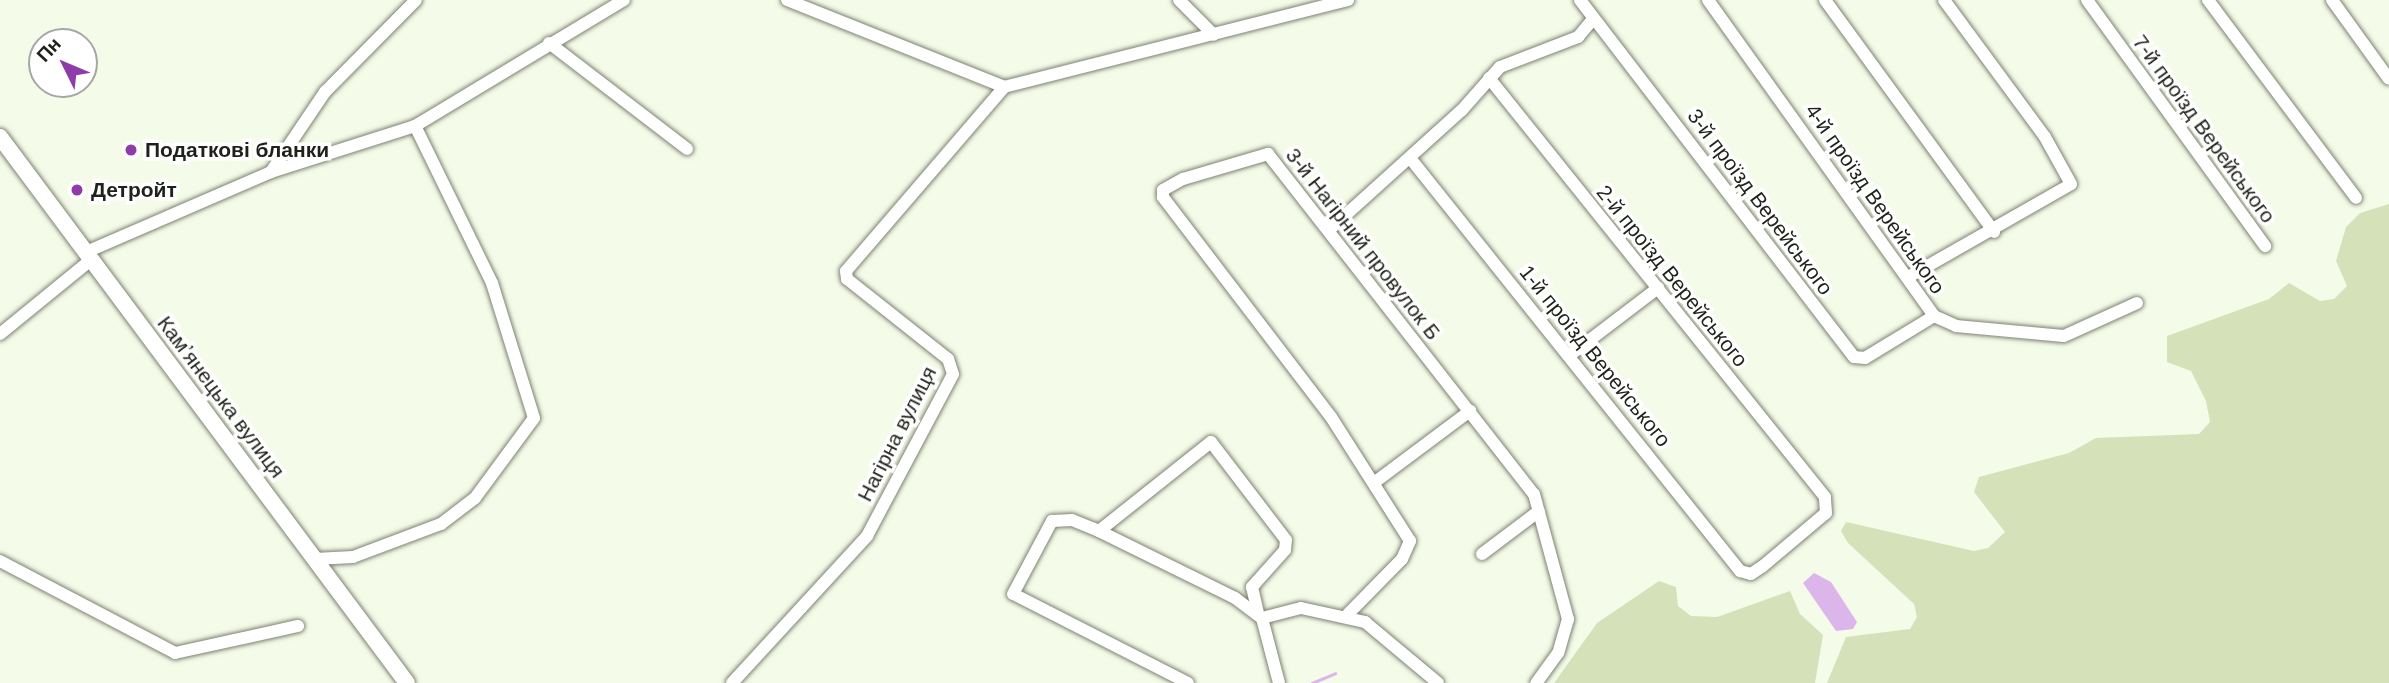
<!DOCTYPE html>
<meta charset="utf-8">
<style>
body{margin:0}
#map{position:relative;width:2389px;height:683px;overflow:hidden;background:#f4fbe8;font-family:Helvetica,sans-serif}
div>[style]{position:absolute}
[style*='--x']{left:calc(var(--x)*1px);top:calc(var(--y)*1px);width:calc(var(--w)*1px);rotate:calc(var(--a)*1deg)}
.green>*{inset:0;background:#d5e2b9}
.water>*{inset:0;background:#dcb6eb}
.stream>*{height:2.5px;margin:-1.25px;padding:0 1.25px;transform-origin:1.25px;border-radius:1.25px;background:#dcb6eb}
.roads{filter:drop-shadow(0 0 2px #7d8272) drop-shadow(0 0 2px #7d8272)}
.minor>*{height:12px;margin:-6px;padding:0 6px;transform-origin:6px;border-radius:6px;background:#fff}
.major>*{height:16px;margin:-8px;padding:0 8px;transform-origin:8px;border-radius:8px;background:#fff}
.dots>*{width:19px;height:19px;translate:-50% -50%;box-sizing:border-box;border:4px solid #fff;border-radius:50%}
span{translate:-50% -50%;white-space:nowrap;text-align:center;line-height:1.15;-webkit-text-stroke:7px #fff;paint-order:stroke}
.street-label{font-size:21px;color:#1f221b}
.poi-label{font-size:21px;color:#1f221b;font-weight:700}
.left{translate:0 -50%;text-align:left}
.north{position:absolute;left:28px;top:28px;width:70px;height:70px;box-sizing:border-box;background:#fff;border:2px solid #a5a7a4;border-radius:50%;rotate:313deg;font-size:19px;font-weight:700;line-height:28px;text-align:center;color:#1f221b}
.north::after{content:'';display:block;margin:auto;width:24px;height:32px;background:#8f3cab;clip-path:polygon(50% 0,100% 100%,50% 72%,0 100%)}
</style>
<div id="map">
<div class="green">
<i style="clip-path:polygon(2389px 204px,2389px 683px,1827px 683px,1846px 637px,1910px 629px,1917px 617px,1914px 604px,1848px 543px,1841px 531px,1846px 522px,1974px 551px,1988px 548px,2005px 532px,1974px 492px,1979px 477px,2069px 453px,2096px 438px,2199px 434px,2210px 422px,2206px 401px,2191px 371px,2167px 362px,2167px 336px,2269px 299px,2289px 283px,2320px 301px,2334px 299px,2347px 286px,2336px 261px,2346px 227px,2360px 213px)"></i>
<i style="clip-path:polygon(1659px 581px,1676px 587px,1678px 606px,1691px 616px,1717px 617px,1790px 591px,1800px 614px,1823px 635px,1815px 683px,1554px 683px,1597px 623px)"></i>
</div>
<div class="water">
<i style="clip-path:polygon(1814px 573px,1831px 582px,1857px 622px,1853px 629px,1836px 631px,1803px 583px)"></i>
</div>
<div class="stream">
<i style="--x:1312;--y:683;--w:25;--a:-23"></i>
</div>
<div class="roads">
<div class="minor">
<i style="--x:787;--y:0;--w:234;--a:21.8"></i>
<i style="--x:1004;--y:87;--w:355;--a:-14.2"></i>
<i style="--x:1179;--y:0;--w:49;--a:45"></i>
<i style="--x:1580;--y:0;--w:450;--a:52.5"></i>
<i style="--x:1854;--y:357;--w:11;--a:5"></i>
<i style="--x:1865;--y:358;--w:81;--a:-31.3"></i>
<i style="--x:1708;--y:0;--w:388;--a:54.4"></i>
<i style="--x:1934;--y:316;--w:24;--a:24"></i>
<i style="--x:1956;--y:326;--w:108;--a:5.3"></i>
<i style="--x:2064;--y:336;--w:80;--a:-24.3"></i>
<i style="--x:1825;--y:0;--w:287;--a:53.9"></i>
<i style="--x:2087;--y:0;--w:304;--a:54.1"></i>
<i style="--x:2208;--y:0;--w:247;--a:53.2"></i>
<i style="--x:2332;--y:0;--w:97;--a:54.2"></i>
<i style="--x:549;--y:43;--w:174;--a:37.5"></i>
<i style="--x:1410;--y:158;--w:529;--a:51.37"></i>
<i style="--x:1740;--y:571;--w:11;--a:15"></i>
<i style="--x:1751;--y:574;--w:14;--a:-34"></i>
<i style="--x:1763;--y:566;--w:82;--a:-40.1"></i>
<i style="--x:1826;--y:513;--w:16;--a:-94"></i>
<i style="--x:1825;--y:497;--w:537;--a:-128.73"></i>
<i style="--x:271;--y:172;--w:151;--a:-17.7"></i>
<i style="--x:415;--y:126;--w:244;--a:-31.1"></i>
<i style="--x:1329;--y:230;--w:179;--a:-42.1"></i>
<i style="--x:1462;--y:110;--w:57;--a:-48.5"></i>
<i style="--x:1500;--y:67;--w:84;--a:-21"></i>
<i style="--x:1578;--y:37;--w:23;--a:-50"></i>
<i style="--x:86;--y:252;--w:202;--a:-23.4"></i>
<i style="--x:271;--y:172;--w:97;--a:-56"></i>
<i style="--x:325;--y:92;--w:129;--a:-45.3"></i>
<i style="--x:1910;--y:276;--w:185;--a:-29.7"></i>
<i style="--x:2071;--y:184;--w:54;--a:-119"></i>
<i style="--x:2045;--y:137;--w:170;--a:-126.4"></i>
<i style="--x:0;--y:334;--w:119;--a:-39.2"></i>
<i style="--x:1570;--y:355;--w:111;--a:-37.3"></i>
<i style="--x:1375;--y:482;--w:119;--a:-36.8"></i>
<i style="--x:1099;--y:531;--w:143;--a:-38.5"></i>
<i style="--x:1211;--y:442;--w:123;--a:52.6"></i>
<i style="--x:1286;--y:540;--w:10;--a:96"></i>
<i style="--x:1285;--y:550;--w:50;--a:131.7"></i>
<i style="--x:1252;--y:587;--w:26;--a:77"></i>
<i style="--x:1482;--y:554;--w:71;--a:-37"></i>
<i style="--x:315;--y:559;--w:38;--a:-3"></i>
<i style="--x:353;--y:557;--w:94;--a:-20.6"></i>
<i style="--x:441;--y:524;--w:43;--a:-37.4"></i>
<i style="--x:475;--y:498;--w:99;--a:-53.6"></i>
<i style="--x:534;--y:418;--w:141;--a:-107.3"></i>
<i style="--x:492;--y:283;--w:175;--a:-116.1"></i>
<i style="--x:0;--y:561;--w:198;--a:27.7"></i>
<i style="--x:175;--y:653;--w:126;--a:-12.4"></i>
<i style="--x:1348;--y:614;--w:77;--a:-45.5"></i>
<i style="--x:1402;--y:559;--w:20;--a:-66"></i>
<i style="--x:1410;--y:541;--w:147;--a:-122.5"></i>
<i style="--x:1331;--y:417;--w:277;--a:-127.4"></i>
<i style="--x:1163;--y:197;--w:7;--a:-90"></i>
<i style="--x:1163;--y:190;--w:23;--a:-29"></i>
<i style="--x:1183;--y:179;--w:89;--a:-16.4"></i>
<i style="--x:1268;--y:154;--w:432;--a:52"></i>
<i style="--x:1534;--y:494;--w:130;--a:74.8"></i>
<i style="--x:1568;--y:619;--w:35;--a:106"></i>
<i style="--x:1558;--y:653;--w:37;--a:126"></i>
<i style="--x:732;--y:683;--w:200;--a:-47.4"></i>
<i style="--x:867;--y:536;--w:183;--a:-62"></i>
<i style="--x:953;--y:374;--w:16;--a:-108"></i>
<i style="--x:948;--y:359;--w:129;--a:-141.6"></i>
<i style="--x:847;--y:279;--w:8;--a:-97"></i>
<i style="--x:846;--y:271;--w:243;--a:-49.3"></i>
<i style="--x:1188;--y:683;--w:196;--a:-153"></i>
<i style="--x:1013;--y:594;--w:83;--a:-61.9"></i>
<i style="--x:1052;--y:521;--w:20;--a:-3"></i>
<i style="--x:1072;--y:520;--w:29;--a:22"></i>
<i style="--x:1099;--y:531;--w:152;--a:26.2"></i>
<i style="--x:1235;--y:598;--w:34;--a:37"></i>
<i style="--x:1279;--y:683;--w:67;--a:-104.7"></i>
<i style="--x:1262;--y:618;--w:40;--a:-14.4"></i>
<i style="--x:1301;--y:608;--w:66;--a:12.3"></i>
<i style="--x:1365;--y:622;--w:95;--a:39.9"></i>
</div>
<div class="major">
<i style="--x:0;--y:137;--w:681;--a:53.3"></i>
</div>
</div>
<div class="dots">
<i style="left:131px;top:150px;background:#8f3cab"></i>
<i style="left:77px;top:190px;background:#8f3cab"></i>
</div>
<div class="street-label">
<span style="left:2204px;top:129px;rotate:54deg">7-й проїзд Верейського</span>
<span style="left:1875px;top:199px;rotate:55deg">4-й проїзд Верейського</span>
<span style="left:1760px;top:202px;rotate:53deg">3-й проїзд Верейського</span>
<span style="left:1363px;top:244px;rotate:52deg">3-й Нагірний провулок Б</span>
<span style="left:1672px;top:276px;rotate:51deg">2-й проїзд Верейського</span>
<span style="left:1595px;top:356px;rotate:51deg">1-й проїзд Верейського</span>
<span style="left:221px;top:397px;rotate:53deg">Камʼянецька вулиця</span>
<span style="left:897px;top:434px;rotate:-63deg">Нагірна вулиця</span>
</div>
<div class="poi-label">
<span class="left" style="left:145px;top:150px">Податкові бланки</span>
<span class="left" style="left:91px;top:190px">Детройт</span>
</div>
<div class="north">Пн</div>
</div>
